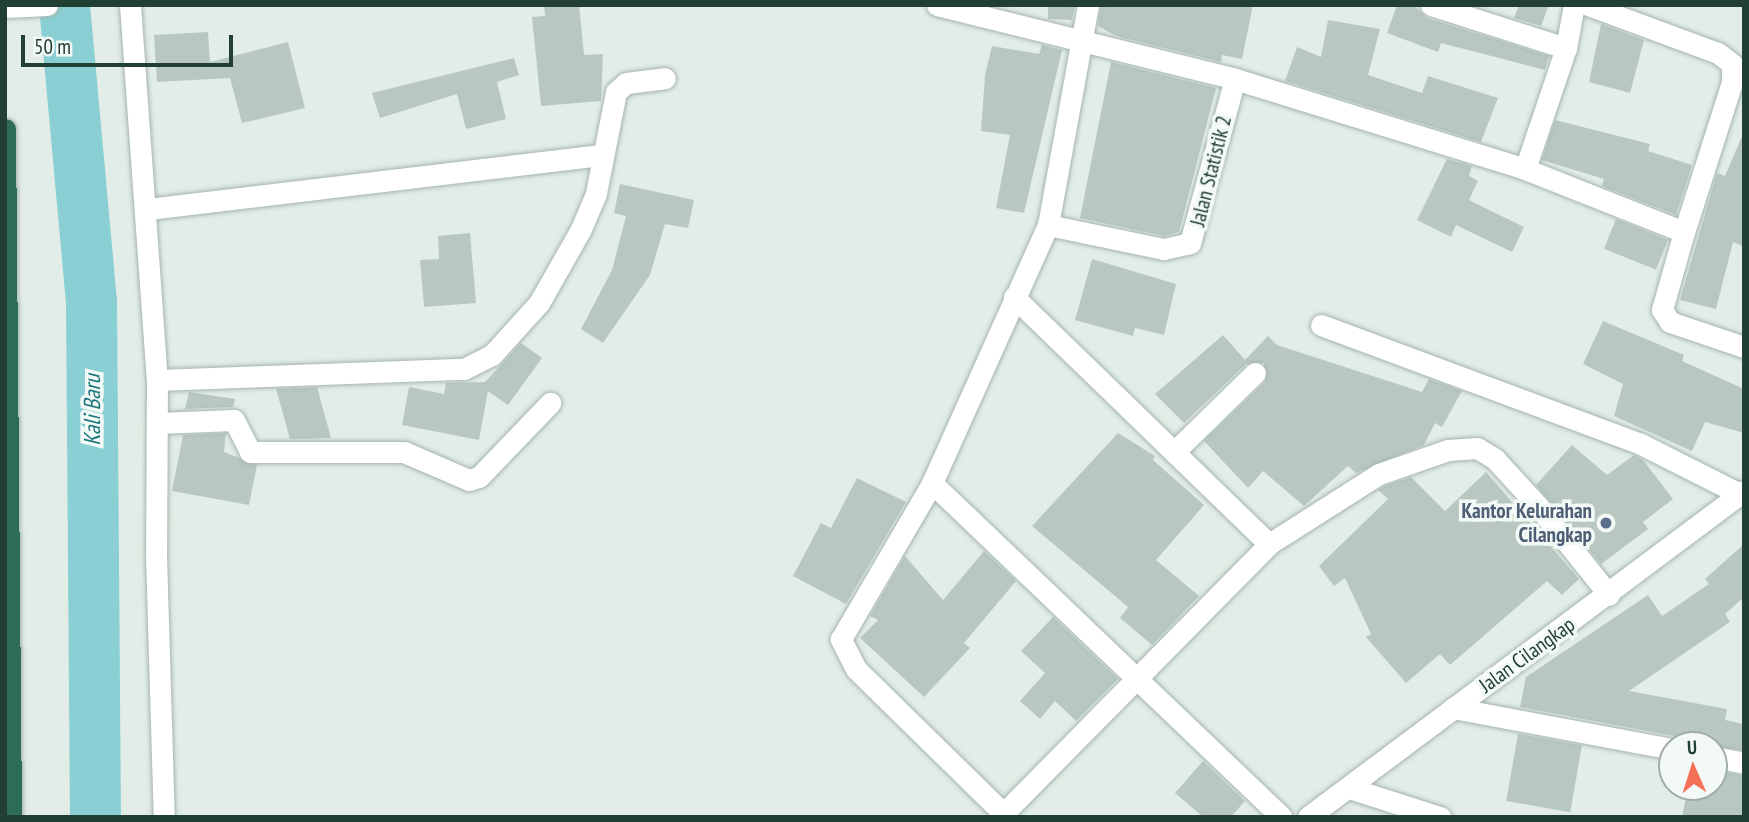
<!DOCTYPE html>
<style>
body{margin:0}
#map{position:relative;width:1749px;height:822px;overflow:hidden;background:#e3ede7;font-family:"PT Sans Narrow",sans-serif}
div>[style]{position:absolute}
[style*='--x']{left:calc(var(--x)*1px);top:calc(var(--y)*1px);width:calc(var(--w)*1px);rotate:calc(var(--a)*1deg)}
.river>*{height:51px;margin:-25.5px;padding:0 25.5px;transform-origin:25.5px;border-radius:25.5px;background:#89cfd3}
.building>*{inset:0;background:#b8c8c0;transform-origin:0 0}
.roads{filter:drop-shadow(0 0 2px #a5b5ae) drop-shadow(0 0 2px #a5b5ae)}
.minor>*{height:21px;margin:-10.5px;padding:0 10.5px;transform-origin:10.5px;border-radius:10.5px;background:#fff}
.highway>*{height:21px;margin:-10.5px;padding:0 10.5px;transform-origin:10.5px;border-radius:10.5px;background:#2d6c59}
.dots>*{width:19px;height:19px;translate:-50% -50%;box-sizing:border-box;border:4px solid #f3f9f6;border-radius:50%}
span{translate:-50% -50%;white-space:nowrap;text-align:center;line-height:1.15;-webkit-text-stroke:7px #f3f9f6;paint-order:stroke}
.street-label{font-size:21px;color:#223f34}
.service-label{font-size:21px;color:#4e5e75;font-weight:700}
.right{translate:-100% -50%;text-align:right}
.water-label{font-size:23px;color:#1a767d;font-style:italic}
.frame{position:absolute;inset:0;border:7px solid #223f34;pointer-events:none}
.north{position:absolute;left:1658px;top:731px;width:70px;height:70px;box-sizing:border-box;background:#f3f9f6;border:2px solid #9fafa8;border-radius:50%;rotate:357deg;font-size:19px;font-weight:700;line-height:28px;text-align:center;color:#223f34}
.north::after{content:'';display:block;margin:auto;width:24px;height:32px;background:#f57058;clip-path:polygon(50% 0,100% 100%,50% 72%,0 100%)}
.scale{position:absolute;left:21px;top:35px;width:212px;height:32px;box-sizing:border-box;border:4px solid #223f34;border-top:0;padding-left:9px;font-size:21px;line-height:24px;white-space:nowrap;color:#223f34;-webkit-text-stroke:5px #f3f9f6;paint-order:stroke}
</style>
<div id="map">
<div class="river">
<i style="--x:64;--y:5;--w:297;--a:84.8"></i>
<i style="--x:91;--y:301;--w:516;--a:89.56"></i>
</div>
<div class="building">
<i style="clip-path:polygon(544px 5px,579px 5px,584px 55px,603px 54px,601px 101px,541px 106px,532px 17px,545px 16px)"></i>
<i style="clip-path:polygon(1048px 5px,1075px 5px,1072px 20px,1048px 19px)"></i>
<i style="clip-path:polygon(1101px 5px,1253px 5px,1242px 59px,1222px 55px,1221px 62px,1116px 36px,1098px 26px)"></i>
<i style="clip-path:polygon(1397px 5px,1414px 5px,1427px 18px,1549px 56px,1545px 70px,1441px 43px,1438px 52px,1387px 33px)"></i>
<i style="clip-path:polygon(1519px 5px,1549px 5px,1541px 26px,1514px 18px)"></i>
<i style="clip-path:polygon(1328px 20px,1380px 29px,1368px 75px,1422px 93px,1428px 76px,1498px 98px,1481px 142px,1285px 81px,1297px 47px,1321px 57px)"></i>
<i style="clip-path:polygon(1601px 24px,1644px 40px,1630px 93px,1589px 82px)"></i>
<i style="clip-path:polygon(208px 32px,210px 62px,288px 42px,305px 108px,242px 123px,230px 78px,157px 82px,154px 35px)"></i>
<i style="clip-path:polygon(1042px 45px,1062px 50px,1024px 213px,996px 208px,1010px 135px,981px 131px,985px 75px,992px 46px,1039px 54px)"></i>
<i style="clip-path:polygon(514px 58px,519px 75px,497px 82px,506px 119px,466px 129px,457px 94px,380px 118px,372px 93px)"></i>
<i style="clip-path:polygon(1111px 62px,1216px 88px,1179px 232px,1164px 236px,1080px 218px)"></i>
<i style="clip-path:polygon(1555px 120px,1650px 144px,1648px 151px,1692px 165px,1676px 215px,1602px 186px,1604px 179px,1542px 160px)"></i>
<i style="clip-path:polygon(1744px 132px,1744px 247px,1733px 242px,1716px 309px,1680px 300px,1717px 173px,1725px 176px)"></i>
<i style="clip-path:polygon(1447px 159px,1472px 166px,1469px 176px,1478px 181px,1469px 200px,1524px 227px,1512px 252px,1456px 225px,1451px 237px,1417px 220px)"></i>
<i style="clip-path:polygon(620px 184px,694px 200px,688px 228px,665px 224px,650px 275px,603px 343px,581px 329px,612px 270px,626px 216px,614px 213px)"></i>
<i style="left:1616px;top:219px;width:56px;height:32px;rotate:22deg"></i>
<i style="clip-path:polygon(470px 233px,476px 303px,424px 307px,420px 260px,439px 259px,438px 236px)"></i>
<i style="clip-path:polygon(1092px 259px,1176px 284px,1164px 335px,1135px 328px,1133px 336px,1075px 320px)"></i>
<i style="clip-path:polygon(1603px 321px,1684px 355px,1682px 361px,1744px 389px,1744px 433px,1705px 422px,1692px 451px,1614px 416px,1623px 384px,1583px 364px)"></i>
<i style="clip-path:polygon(1223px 335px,1245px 360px,1268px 336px,1277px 345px,1422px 392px,1429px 379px,1462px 391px,1442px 427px,1435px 423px,1424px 445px,1356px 473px,1348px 466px,1304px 506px,1263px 471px,1248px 488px,1204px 441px,1265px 382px,1264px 363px,1246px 364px,1184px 423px,1155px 394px)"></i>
<i style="clip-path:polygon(521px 343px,542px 358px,508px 405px,488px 391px,479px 440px,402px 425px,409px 387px,444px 394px,446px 383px,485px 382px)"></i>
<i style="clip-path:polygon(317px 387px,331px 438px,290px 439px,276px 389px)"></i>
<i style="clip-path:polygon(189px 392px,235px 399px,233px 407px,185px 409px)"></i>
<i style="clip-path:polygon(226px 433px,224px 452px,257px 465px,249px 505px,172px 491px,183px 435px)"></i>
<i style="clip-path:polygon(1118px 433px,1155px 456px,1153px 460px,1204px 505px,1156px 560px,1199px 596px,1152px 645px,1120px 618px,1128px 607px,1032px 526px)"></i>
<i style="clip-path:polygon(1572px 445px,1607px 475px,1634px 455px,1643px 460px,1673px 499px,1643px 522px,1648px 529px,1601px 564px,1536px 485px)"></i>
<i style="clip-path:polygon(1486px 472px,1579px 579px,1562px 595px,1547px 581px,1450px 665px,1440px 654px,1406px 683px,1366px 637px,1371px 634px,1345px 578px,1334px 586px,1319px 566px,1388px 499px,1378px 490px,1385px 486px,1411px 477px,1445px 511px)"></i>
<i style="clip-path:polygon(857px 478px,906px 502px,846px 604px,793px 576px,821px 523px,831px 528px)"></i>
<i style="clip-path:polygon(1744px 544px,1744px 597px,1725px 614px,1730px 622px,1629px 691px,1727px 709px,1725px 720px,1744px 724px,1744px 750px,1684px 745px,1674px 736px,1520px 707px,1526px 677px,1648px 595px,1662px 616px,1709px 584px,1705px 579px)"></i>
<i style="clip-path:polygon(984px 551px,1016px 581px,964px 643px,970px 648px,924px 697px,860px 638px,878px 620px,870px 616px,905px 556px,943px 600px)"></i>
<i style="clip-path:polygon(1053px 617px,1118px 679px,1076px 721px,1055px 701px,1040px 719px,1020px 701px,1045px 673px,1021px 651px)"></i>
<i style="left:1518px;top:734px;width:65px;height:68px;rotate:10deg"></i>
<i style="clip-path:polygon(1203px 761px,1245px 801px,1231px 817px,1203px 817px,1175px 793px)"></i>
<i style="clip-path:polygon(1714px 770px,1744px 776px,1744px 817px,1682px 817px,1688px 787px,1714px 787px)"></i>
</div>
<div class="roads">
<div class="minor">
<i style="--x:130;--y:5;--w:376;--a:85.9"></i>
<i style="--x:157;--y:380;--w:175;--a:90.3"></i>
<i style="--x:156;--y:555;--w:262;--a:88.3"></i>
<i style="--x:937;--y:5;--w:307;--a:13.9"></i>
<i style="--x:1235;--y:79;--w:304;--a:17.2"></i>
<i style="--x:1525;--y:169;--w:171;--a:21.6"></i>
<i style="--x:1684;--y:232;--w:81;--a:105.8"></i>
<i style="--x:1662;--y:310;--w:14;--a:56"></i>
<i style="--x:1670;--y:322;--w:78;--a:18.7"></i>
<i style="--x:1431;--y:5;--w:142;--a:17.7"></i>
<i style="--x:1588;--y:5;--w:139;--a:20.3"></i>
<i style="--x:1718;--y:53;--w:18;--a:38"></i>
<i style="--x:1732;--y:64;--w:18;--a:90"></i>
<i style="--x:1732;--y:82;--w:157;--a:107.7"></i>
<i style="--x:5;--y:7;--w:42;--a:-2.7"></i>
<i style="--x:1525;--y:169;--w:128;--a:-71.3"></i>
<i style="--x:1566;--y:48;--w:44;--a:-79.5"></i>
<i style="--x:148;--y:209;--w:456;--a:-6.8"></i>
<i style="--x:1048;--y:225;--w:118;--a:11.7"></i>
<i style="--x:1164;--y:249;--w:27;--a:-13"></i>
<i style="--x:1190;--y:243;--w:170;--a:-74.7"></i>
<i style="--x:1014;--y:297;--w:355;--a:44.1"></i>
<i style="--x:1321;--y:325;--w:341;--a:20.4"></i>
<i style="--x:1641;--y:444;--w:115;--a:26.8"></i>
<i style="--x:157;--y:380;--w:307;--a:-2.1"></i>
<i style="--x:464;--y:369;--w:31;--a:-27"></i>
<i style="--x:492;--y:355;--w:70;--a:-47.9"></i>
<i style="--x:539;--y:303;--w:85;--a:-60.4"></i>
<i style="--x:581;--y:229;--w:39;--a:-67"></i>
<i style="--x:596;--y:193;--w:103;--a:-78.8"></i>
<i style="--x:616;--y:92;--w:13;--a:-42"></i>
<i style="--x:626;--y:83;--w:39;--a:-7"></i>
<i style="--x:157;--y:423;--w:77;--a:-2.2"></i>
<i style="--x:234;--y:420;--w:36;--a:63"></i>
<i style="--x:250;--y:452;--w:154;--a:0"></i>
<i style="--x:404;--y:452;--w:71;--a:23.3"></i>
<i style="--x:469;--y:480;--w:10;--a:-17"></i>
<i style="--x:479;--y:477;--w:103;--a:-46.2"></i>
<i style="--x:1174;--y:452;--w:113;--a:-44.3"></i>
<i style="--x:932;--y:483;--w:483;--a:43.7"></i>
<i style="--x:1453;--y:708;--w:223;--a:10.6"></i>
<i style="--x:1714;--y:757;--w:31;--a:11"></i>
<i style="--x:1349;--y:788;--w:96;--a:17.7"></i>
<i style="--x:1000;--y:817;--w:383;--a:-45.4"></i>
<i style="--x:1269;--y:544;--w:130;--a:-32.5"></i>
<i style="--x:1379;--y:474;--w:73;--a:-19.2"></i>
<i style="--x:1448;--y:450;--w:29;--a:-4"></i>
<i style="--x:1477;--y:448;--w:21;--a:31"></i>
<i style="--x:1495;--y:459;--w:62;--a:47.6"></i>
<i style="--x:1537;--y:505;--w:115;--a:51.3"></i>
<i style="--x:1007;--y:817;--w:211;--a:-135.6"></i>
<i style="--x:856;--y:669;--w:34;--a:-117"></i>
<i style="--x:841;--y:639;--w:181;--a:-59.7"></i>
<i style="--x:932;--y:483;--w:283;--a:-65.8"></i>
<i style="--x:1048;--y:225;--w:224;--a:-79.7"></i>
<i style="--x:1308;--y:817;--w:544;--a:-36.79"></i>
</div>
<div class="highway">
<i style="--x:5;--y:129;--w:688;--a:89.5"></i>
</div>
</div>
<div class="dots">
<i style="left:1606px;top:523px;background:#5c6f8a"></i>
</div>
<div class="street-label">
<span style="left:1211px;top:171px;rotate:-76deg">Jalan Statistik 2</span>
<span style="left:1527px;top:655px;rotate:-36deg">Jalan Cilangkap</span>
</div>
<div class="service-label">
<span class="right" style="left:1592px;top:523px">Kantor Kelurahan<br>Cilangkap</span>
</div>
<div class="water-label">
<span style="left:92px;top:410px;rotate:-90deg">Kali Baru</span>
</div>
<div class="frame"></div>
<div class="north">U</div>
<div class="scale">50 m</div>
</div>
